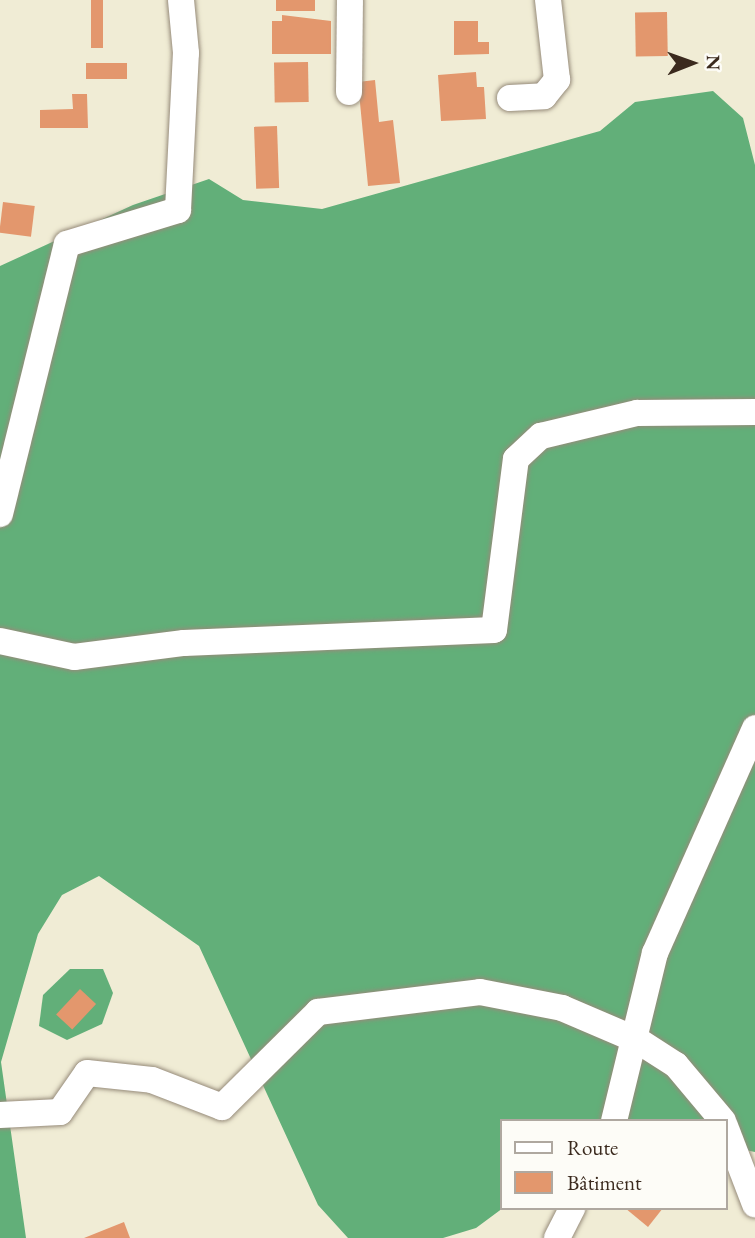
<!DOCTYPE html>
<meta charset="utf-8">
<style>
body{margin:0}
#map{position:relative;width:755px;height:1238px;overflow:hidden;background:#f0ecd5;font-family:"EB Garamond",serif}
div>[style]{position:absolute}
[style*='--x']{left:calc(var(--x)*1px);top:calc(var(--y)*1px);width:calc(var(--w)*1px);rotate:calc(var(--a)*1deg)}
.forest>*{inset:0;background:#62af79}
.building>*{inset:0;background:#e3976d;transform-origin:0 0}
.roads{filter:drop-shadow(0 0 2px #968b7a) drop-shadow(0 0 2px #968b7a)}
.minor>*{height:26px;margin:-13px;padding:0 13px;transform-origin:13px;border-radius:13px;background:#fff}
span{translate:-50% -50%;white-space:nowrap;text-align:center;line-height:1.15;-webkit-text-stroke:5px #fdfcf7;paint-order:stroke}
.legend{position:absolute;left:500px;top:1119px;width:228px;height:91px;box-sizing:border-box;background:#fdfcf7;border:2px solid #afa8a0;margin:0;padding:9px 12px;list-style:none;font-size:21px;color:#3b2a1e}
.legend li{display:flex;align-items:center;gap:14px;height:35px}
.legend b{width:35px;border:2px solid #afa8a0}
.north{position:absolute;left:657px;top:28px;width:70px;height:70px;-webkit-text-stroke:5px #fdfcf7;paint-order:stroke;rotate:89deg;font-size:19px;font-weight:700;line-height:28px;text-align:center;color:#3b2a1e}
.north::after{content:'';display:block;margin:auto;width:24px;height:32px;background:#3b2a1e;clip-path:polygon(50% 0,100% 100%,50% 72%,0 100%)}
</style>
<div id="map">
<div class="forest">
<i style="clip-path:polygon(713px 91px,743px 118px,755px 165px,755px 1152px,725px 1146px,725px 1121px,501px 1121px,503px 1208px,476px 1228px,443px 1238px,348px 1238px,318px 1205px,199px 946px,99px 876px,62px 895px,38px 934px,1px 1062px,26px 1238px,0 1238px,0 266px,133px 205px,209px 179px,243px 200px,322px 209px,600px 131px,635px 102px)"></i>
<i style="clip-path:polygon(70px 969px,103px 969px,113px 993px,102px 1024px,67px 1040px,39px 1026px,43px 995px)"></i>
</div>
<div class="building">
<i style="left:91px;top:0;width:12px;height:48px"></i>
<i style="left:276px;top:0;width:39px;height:11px"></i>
<i style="left:667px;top:12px;width:44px;height:32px;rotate:89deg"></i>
<i style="clip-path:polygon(282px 15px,331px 21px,331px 54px,272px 54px,272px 21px,282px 21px)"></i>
<i style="clip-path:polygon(454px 21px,478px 21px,478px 42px,489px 42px,489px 54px,454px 55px)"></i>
<i style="left:308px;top:62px;width:40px;height:34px;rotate:89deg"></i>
<i style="left:127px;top:63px;width:16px;height:41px;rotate:90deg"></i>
<i style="clip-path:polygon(476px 72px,477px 87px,484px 87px,486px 119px,441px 121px,438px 75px)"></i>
<i style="clip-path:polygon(375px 80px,379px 122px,393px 120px,400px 183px,368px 186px,358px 82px)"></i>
<i style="clip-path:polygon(72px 94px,87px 94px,88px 128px,40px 128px,40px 110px,73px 109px)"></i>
<i style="left:277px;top:126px;width:62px;height:23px;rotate:88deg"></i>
<i style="left:3px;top:202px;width:32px;height:31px;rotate:7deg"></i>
<i style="left:80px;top:989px;width:22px;height:35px;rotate:43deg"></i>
<i style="clip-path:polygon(625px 1208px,663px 1208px,648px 1227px)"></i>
<i style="clip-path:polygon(124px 1222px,130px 1238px,84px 1238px)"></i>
</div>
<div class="roads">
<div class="minor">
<i style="--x:349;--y:92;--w:92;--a:-89.4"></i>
<i style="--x:510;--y:98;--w:34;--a:-3"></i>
<i style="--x:544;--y:96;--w:21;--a:-51"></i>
<i style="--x:557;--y:80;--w:81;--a:-96.4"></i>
<i style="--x:0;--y:514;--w:278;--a:-76.1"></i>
<i style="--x:67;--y:244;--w:116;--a:-17"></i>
<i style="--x:178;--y:210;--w:157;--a:-87.1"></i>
<i style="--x:186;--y:53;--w:53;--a:-95.4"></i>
<i style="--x:0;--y:641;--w:76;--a:12.2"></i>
<i style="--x:74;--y:657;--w:111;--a:-7.3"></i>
<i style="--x:184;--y:643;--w:310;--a:-2.4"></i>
<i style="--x:494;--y:630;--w:172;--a:-82.7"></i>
<i style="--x:516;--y:459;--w:34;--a:-43"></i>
<i style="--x:541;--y:436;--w:99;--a:-13.5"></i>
<i style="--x:637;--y:413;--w:118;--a:-0.5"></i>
<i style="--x:0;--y:1115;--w:60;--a:-2.9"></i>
<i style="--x:60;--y:1112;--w:47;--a:-55.3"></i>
<i style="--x:87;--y:1073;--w:65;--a:6.1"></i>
<i style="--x:152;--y:1080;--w:75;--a:21.1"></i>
<i style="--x:222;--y:1107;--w:135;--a:-44.7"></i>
<i style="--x:318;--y:1012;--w:163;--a:-7"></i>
<i style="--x:480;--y:992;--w:84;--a:11"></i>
<i style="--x:562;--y:1008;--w:82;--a:23.1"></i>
<i style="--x:637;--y:1040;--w:46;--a:32.7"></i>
<i style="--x:676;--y:1065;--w:73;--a:50"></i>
<i style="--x:614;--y:1121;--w:173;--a:-76.3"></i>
<i style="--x:655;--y:953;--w:246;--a:-66"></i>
<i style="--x:725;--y:1126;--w:84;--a:69"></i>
<i style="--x:557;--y:1238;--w:34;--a:-63"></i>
</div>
</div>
<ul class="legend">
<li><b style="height:9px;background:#fff"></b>Route</li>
<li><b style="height:19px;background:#e3976d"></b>Bâtiment</li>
</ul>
<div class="north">N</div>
</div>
